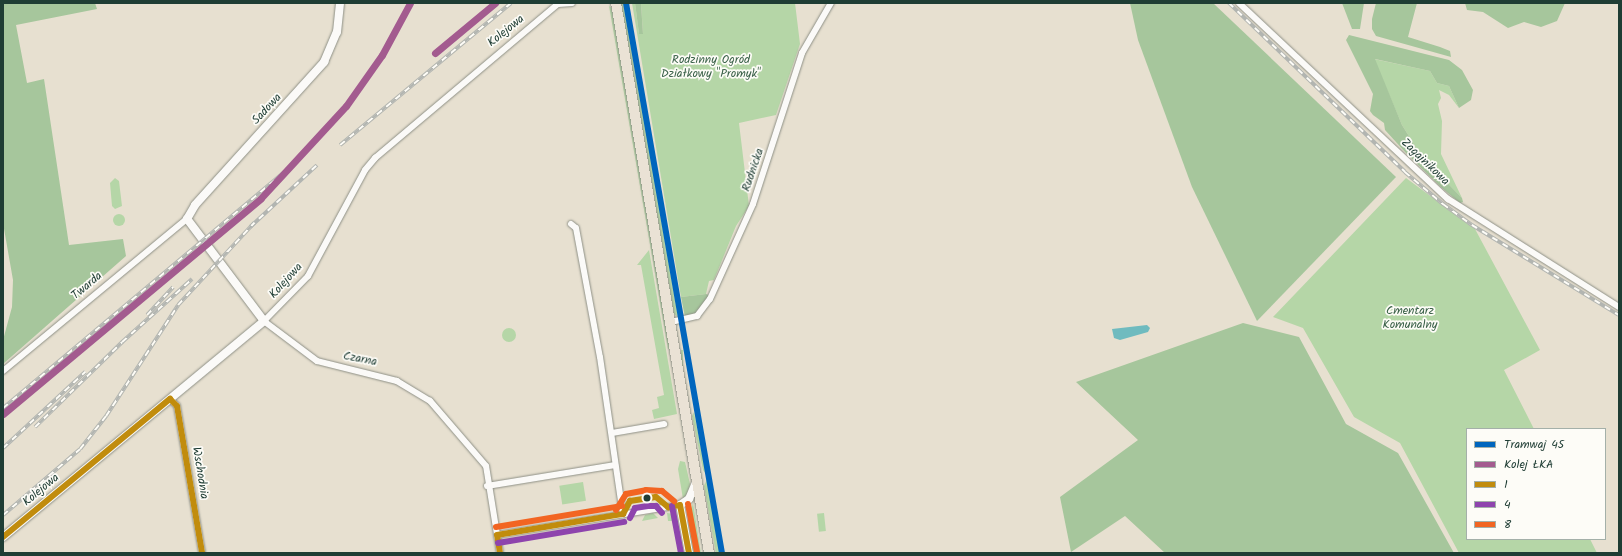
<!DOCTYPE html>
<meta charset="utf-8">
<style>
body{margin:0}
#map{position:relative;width:1622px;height:556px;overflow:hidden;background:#e7e0d0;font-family:Kalam,sans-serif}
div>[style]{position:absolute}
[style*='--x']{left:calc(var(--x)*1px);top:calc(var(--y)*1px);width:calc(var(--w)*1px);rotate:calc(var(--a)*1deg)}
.green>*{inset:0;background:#b5d6a7;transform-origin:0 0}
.round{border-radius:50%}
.forest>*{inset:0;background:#a6c69c}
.water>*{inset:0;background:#6fbbbf}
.roads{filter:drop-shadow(0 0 1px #8e9086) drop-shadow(0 0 1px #8e9086)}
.minor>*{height:6px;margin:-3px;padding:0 3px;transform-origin:3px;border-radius:3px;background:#fbfaf8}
.tertiary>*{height:8px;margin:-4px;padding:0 4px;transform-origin:4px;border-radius:4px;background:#fbfaf8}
.primary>*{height:10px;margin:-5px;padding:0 5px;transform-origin:5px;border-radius:5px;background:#eae2d5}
.rail>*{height:3.5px;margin-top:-1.75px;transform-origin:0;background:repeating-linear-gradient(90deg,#fdfcf7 0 6px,#b2b5b1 0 12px);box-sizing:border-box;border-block:1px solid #b2b5b1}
.bus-1>*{height:6px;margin:-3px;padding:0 3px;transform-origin:3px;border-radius:3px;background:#c18c0d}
.bus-2>*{height:6px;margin:-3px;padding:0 3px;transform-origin:3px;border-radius:3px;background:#8e44ad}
.bus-3>*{height:6px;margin:-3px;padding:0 3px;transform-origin:3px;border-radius:3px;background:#f26522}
.rail-1>*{height:7px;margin:-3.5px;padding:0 3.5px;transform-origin:3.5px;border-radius:3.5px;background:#a35b8f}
.tram-1>*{height:6px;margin:-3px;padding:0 3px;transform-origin:3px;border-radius:3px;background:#0065bd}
.dots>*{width:11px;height:11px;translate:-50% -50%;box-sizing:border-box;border:2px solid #fdfcf7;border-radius:50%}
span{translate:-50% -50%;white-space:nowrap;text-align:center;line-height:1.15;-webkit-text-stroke:3.5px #fdfcf7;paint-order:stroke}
.street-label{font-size:12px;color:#1f3d34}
.park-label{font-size:12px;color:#3a6148}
.frame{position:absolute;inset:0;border:4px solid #1f3d34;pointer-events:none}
.legend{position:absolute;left:1466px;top:428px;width:140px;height:112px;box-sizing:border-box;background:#fdfcf7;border:1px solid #a4b0a9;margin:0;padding:5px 7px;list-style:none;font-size:12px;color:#1f3d34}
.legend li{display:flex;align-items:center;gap:8px;height:20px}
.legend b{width:20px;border:1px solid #a4b0a9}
</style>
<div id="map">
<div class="green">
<i style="clip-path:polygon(621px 3px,624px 3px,678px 317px,674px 314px)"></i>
<i style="clip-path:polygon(632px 3px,635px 3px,639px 34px,643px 33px,641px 3px,795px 3px,800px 44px,776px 115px,739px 123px,749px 206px,736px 226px,714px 280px,709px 281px,706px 294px,681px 297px)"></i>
<i style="clip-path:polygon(609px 6px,612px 8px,670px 349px,668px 349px)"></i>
<i style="clip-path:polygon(1374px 59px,1430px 71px,1437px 83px,1449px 86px,1459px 108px,1449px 95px,1439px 90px,1441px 98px,1438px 104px,1442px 121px,1441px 154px,1462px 198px,1422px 157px,1402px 125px)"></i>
<i style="clip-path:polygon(115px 178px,119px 181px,122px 206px,115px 209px,112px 206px,110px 183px)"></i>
<i style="clip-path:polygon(1406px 178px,1475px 229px,1540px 350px,1504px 370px,1534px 429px,1467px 429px,1467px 539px,1590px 539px,1597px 553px,1459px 553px,1400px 443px,1354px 417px,1303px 328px,1273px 317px)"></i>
<i class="round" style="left:113px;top:214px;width:12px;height:12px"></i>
<i style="clip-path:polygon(649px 250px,677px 414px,654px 419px,652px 410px,659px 408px,657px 397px,664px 395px,641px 265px,637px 265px)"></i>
<i class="round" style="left:502px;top:328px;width:14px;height:14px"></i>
<i style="left:681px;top:350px;width:2px;height:55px"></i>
<i style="clip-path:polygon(694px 412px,706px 474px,703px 470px,692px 416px)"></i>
<i style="clip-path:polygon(680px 461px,685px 462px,690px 484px,689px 491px,683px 499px,678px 469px)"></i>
<i style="clip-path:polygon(707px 479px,720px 553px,716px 553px,704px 486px)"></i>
<i style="left:583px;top:482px;width:19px;height:24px;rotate:81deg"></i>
<i style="clip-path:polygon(693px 503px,701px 553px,692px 553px,687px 525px)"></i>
<i style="clip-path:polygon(653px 513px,658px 518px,642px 521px,645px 515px)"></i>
<i style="clip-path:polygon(667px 513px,674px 514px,678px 521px,668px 521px)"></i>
<i style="left:824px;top:513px;width:18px;height:7px;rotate:84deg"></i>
</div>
<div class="forest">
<i style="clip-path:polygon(3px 3px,95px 3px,97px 9px,16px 25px,27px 83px,44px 79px,69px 245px,123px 239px,126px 256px,3px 364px,3px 340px,12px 307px,13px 280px,3px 223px)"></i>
<i style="clip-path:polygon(635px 3px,641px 3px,643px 34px,639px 34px)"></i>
<i style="clip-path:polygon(1130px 3px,1213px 3px,1396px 177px,1257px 321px,1192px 187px,1138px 40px)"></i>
<i style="clip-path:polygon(1342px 3px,1364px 3px,1360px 29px,1352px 29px)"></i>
<i style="clip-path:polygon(1376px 3px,1417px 3px,1408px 37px,1440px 47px,1450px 51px,1451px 57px,1376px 36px,1372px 29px,1372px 19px)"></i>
<i style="clip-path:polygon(1465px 3px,1565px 3px,1557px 21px,1541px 27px,1524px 22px,1508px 28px,1483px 12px,1467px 10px)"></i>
<i style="clip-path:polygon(1349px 35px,1449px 60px,1462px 70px,1473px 90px,1471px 100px,1459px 108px,1449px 86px,1437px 83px,1430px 71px,1375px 59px,1402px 125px,1422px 157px,1462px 198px,1463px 202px,1460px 203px,1442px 188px,1406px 153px,1385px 130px,1384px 123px,1373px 115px,1370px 111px,1373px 94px,1346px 40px)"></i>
<i style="clip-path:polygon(706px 294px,709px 295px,698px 312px,685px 317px,681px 297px)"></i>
<i style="clip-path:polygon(1243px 323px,1299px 337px,1346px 424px,1398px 453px,1454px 553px,1165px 553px,1125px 516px,1071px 552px,1060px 497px,1138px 440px,1076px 382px)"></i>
</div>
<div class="water">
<i style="clip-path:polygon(1147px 325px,1150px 328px,1148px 332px,1120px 340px,1114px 338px,1112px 329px)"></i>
</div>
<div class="roads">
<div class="minor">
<i style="--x:1239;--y:3;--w:287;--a:43.2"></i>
<i style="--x:1448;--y:199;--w:202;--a:32.3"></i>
<i style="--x:571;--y:224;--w:6;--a:39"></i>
<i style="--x:576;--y:228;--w:131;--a:79.5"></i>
<i style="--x:600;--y:357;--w:159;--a:81.7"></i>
<i style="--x:671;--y:322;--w:27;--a:-13"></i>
<i style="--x:697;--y:316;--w:21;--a:-53"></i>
<i style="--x:710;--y:299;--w:104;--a:-65.6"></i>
<i style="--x:753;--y:204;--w:159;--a:-72"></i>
<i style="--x:802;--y:53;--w:58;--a:-59.9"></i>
<i style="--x:3;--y:371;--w:239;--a:-39.6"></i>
<i style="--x:170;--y:399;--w:10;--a:45"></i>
<i style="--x:177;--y:406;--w:149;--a:80.3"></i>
<i style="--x:612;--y:433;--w:53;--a:-9.8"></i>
<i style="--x:487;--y:486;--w:130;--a:-9.3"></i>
<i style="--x:497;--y:535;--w:185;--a:-9.3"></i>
<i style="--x:500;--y:553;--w:88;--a:-99.1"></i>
<i style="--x:486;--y:466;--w:86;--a:-130.7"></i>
<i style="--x:430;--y:401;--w:39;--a:-149"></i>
<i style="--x:397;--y:381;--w:82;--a:-166"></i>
<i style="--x:317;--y:361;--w:66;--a:-143"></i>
<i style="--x:264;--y:321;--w:63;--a:-45.6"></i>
<i style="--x:308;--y:276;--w:120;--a:-61.7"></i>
<i style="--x:365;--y:170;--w:16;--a:-50"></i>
<i style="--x:375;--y:158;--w:239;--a:-40.1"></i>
<i style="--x:558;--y:4;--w:14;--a:-4"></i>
</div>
<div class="tertiary">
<i style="--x:3;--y:537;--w:339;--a:-39.6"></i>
<i style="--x:264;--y:321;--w:128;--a:-127"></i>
<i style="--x:187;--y:219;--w:16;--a:-60"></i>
<i style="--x:195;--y:205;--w:193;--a:-47.9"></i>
<i style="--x:324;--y:62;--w:33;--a:-67"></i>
<i style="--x:337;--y:32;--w:29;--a:-84"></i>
<i style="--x:689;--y:553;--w:49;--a:-100.6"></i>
<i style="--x:680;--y:505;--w:11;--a:-34"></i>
<i style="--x:689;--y:499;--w:21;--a:-67"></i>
</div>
<div class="primary">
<i style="--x:616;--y:3;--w:558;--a:80.4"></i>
</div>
</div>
<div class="rail">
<i style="--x:1229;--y:3;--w:244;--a:43.8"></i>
<i style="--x:1405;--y:172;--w:50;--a:40.1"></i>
<i style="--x:1443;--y:204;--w:36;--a:36"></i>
<i style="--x:1472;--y:225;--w:172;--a:31.5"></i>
<i style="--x:450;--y:40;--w:61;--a:-37.6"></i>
<i style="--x:340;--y:145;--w:222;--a:-39.7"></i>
<i style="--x:250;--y:227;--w:91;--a:-42.8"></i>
<i style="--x:147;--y:315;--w:38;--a:-47"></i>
<i style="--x:3;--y:408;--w:381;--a:-40"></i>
<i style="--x:35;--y:427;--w:122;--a:-44.3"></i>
<i style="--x:122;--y:342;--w:94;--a:-42"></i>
<i style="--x:3;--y:448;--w:112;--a:-42.8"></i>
<i style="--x:3;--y:515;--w:101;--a:-40.6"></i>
<i style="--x:80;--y:449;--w:42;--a:-51.8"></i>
<i style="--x:106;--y:416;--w:132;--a:-57"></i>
<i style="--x:178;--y:305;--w:112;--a:-47.2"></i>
</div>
<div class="bus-1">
<i style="--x:3;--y:537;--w:217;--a:-39.6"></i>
<i style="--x:170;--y:399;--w:10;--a:45"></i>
<i style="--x:177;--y:406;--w:149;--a:80.3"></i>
<i style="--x:500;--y:553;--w:18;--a:-99"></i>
<i style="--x:497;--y:535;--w:128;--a:-9.5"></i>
<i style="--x:623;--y:514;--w:15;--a:-62"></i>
<i style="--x:630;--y:501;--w:26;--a:-9"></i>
<i style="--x:656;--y:497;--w:16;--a:40"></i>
<i style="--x:668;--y:507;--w:12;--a:-9"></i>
<i style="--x:680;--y:505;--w:49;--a:79.4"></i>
</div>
<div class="bus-2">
<i style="--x:672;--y:506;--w:48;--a:79.2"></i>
<i style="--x:630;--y:518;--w:11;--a:-63"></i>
<i style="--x:635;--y:508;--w:13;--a:-9"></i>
<i style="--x:648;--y:506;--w:8;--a:0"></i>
<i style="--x:656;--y:506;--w:9;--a:49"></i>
<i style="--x:498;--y:543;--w:128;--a:-9.5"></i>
</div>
<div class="bus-3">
<i style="--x:688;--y:504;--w:49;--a:79.4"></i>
<i style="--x:616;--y:510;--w:19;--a:-58"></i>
<i style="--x:626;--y:494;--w:20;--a:-11"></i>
<i style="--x:646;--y:490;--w:16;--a:4"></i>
<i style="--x:662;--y:491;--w:16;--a:40"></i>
<i style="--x:496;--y:527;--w:128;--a:-9.5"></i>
</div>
<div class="rail-1">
<i style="--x:435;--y:53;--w:78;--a:-39.8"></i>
<i style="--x:3;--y:414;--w:336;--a:-39.9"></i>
<i style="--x:261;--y:198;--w:125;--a:-47.3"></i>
<i style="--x:346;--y:106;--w:62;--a:-54.8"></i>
<i style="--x:382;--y:55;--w:59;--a:-61.7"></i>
</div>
<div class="tram-1">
<i style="--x:626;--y:3;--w:558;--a:80.1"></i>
</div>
<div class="dots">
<i style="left:647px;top:498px;background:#1f3d34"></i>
</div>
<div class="street-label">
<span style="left:506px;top:31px;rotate:-39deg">Kolejowa</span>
<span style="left:267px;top:109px;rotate:-47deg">Sadowa</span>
<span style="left:1425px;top:162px;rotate:44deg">Zagajnikowa</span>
<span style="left:753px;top:170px;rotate:-71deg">Rudnicka</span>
<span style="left:286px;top:281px;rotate:-48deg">Kolejowa</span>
<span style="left:87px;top:286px;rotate:-40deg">Twarda</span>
<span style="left:360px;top:359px;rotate:11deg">Czarna</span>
<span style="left:200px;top:473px;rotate:81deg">Wschodnia</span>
<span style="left:41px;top:490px;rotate:-40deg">Kolejowa</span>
</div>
<div class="park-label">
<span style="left:711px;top:67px">Rodzinny Ogród<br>Działkowy "Promyk"</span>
<span style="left:1410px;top:318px">Cmentarz<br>Komunalny</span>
</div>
<div class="frame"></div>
<ul class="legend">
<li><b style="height:5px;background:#0065bd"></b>Tramwaj 45</li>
<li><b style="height:5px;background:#a35b8f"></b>Kolej ŁKA</li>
<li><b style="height:5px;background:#c18c0d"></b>1</li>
<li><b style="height:5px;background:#8e44ad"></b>4</li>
<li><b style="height:5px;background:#f26522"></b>8</li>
</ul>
</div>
